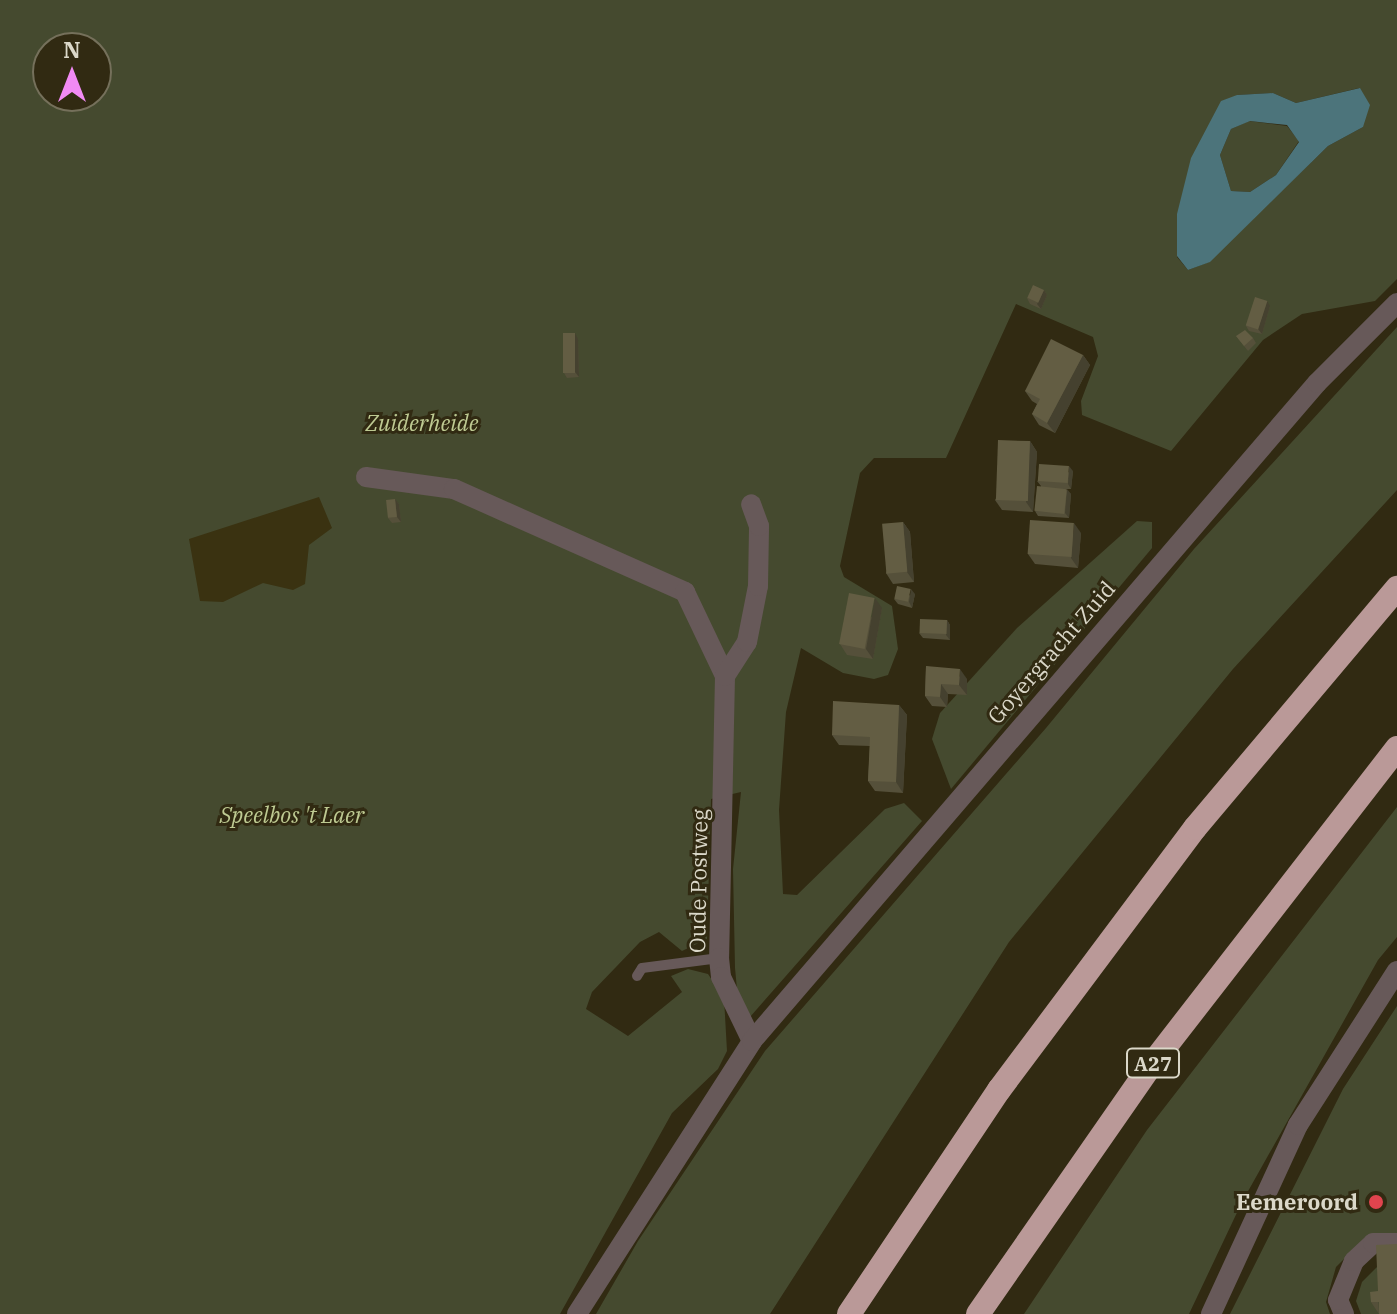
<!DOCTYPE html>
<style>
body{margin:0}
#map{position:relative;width:1397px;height:1314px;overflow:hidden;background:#312a12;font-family:"IBM Plex Serif",serif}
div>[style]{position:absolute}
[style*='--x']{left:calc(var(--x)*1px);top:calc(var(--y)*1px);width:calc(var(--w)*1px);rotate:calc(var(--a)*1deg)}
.green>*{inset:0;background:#454a2f}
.sand>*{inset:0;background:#3a3211}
.water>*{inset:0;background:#4c747b}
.lane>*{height:10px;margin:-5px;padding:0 5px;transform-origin:5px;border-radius:5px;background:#675959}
.street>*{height:20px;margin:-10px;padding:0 10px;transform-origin:10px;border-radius:10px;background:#675959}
.highway>*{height:24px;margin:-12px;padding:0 12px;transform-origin:12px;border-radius:12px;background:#ba9998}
.wall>*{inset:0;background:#55503a}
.shaded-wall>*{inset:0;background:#45412f}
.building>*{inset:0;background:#635d43;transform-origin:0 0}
.dots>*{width:22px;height:22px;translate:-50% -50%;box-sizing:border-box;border:4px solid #312a12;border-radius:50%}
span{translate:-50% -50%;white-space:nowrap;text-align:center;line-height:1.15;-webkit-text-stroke:6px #312a12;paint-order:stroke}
.shield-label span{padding:2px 6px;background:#312a12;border:2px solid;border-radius:6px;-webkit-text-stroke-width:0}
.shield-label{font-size:20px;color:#dbd8c9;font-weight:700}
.park-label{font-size:22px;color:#beca92;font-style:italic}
.street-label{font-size:22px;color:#dbd8c9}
.poi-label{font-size:22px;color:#dbd8c9;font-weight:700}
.right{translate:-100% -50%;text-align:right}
.north{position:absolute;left:32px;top:32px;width:80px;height:80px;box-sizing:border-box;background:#312a12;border:2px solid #75705b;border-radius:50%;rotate:0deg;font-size:22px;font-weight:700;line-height:32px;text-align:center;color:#dbd8c9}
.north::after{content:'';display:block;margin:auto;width:28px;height:36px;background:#f18af4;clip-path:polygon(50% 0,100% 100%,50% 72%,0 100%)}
</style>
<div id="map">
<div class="green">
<i style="clip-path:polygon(evenodd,0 0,1397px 0,1397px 279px,1375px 301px,1302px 314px,1263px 340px,1171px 451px,1082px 415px,1081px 401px,1098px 356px,1093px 337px,1016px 304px,946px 458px,874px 458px,860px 473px,840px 566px,844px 577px,892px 606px,898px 649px,888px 675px,874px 679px,843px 673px,801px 648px,786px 712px,779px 810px,783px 894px,797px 895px,885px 809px,904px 803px,922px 821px,750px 1017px,738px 1000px,735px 968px,733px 869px,741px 792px,711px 799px,707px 939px,682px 951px,659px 932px,640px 942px,592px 992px,586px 1009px,628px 1036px,682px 992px,671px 976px,688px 969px,708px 974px,724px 998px,727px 1051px,718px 1069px,672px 1113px,560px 1314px,0 1314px,0 0,48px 48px,96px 48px,96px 96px,48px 96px,48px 48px,0 0,1359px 88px,1363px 127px,1328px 146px,1209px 262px,1188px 270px,1177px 257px,1237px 95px,1273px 93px,1296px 103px,1359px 88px)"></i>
<i style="clip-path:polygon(1249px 121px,1287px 126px,1299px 141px,1276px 175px,1250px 192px,1231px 191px,1220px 155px,1231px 129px)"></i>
<i style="clip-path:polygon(1397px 327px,1397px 490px,1233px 669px,1009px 942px,770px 1314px,596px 1314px,638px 1241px,765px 1051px,1046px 728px,1194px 549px)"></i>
<i style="clip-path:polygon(1137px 521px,1152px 522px,1152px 548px,951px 789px,932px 739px,940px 713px,1017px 628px)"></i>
<i style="clip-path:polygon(1397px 807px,1397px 937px,1378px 960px,1242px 1202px,1189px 1314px,1024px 1314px,1147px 1130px)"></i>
<i style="clip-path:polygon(1397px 1006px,1397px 1239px,1365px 1238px,1336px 1267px,1326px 1302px,1330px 1314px,1230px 1314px,1343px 1089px)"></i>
<i style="clip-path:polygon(1377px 1267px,1390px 1268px,1397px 1314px,1361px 1314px,1356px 1301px,1362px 1282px)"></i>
</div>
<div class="sand">
<i style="clip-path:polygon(319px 497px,332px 528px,309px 545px,305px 584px,293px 590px,263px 583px,223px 602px,200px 601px,189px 539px)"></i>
</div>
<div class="water">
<i style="clip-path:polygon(evenodd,1360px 88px,1370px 105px,1363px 127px,1328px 146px,1210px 262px,1188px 270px,1177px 256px,1177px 214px,1191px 158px,1221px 101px,1237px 95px,1273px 93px,1296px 103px,1360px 88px,1250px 121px,1287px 125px,1299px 142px,1276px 175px,1250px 192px,1231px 191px,1220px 155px,1231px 129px,1250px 121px)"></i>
</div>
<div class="lane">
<i style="--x:637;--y:976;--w:9;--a:-58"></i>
<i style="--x:642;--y:968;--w:78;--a:-7.4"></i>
</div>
<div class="street">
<i style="--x:366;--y:477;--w:89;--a:7.8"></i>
<i style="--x:454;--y:489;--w:253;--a:24"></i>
<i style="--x:685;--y:592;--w:93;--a:64.5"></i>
<i style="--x:725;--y:676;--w:282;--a:91.2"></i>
<i style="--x:719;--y:958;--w:19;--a:84"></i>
<i style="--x:721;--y:977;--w:71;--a:64.2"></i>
<i style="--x:725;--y:676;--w:40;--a:-57.1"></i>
<i style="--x:747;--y:642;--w:57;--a:-78.9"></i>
<i style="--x:758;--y:586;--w:60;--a:-89"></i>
<i style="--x:759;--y:526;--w:23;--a:-110"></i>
<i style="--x:577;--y:1314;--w:324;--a:-57.3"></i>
<i style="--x:752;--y:1041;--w:867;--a:-49.35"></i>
<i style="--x:1317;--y:383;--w:113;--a:-45"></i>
<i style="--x:1211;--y:1314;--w:208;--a:-65.3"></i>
<i style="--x:1298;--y:1125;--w:183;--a:-57.3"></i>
<i style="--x:1344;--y:1314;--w:15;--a:-113"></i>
<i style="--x:1338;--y:1300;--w:42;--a:-67.7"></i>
<i style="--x:1354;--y:1261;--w:26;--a:-43"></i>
<i style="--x:1373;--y:1243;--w:24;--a:0"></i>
</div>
<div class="highway">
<i style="--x:849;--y:1314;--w:270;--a:-56.2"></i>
<i style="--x:999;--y:1090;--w:327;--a:-53.2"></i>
<i style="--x:1195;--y:828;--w:314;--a:-49.9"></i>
<i style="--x:978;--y:1314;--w:305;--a:-55.2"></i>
<i style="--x:1152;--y:1064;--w:400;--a:-52.2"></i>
</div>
<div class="wall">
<i style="clip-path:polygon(1044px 290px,1047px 295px,1041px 309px,1030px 304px,1027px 298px)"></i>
<i style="clip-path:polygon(1270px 306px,1262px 334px,1249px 331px,1246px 326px)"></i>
<i style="clip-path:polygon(1236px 336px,1253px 338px,1256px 343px,1248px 351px)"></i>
<i style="clip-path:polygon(578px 339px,579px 377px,567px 378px,564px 373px)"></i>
<i style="clip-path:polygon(1083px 355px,1090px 365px,1055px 433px,1039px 425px,1032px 414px,1037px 404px,1032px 401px,1025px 391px)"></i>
<i style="clip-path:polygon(1030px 441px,1037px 452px,1033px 512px,1002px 510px,995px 500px)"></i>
<i style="clip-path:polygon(1073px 471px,1071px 489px,1065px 489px,1071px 494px,1069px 518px,1038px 516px,1035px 511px,1041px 486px,1037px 481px)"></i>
<i style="clip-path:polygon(395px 499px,399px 504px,401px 522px,392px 523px,388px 518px)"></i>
<i style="clip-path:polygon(903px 522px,910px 532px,914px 582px,893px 584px,886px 573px)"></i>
<i style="clip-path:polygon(1081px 533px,1078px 568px,1035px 564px,1028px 554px)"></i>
<i style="clip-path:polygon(915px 594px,912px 608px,898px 604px,894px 599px)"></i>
<i style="clip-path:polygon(882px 608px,873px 659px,847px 655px,840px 644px)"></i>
<i style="clip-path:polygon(947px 620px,950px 625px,950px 640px,923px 638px,919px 633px)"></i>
<i style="clip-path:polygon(926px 666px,967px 679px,967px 695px,948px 694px,947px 707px,932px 706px,925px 696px)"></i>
<i style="clip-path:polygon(899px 705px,907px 715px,903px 793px,875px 791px,868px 781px,870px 746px,839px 745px,832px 735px)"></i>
<i style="clip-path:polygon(1378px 1291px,1379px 1314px,1371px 1302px)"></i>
</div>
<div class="shaded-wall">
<i style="clip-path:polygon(1044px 290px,1047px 295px,1041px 309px,1037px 304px)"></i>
<i style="clip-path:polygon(1267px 301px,1270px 306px,1262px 334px,1258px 329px)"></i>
<i style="clip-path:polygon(575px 333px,578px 339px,579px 377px,575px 372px)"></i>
<i style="clip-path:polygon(1083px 355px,1090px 365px,1055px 433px,1047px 423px)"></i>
<i style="clip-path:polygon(1030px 441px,1037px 452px,1033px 512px,1026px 502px)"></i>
<i style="clip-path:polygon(1069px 466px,1073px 471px,1071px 489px,1068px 484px)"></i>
<i style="clip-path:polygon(1067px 489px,1071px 494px,1069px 518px,1065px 513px)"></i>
<i style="clip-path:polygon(395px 499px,399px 504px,401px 522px,397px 517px)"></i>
<i style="clip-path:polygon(903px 522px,910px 532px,914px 582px,907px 572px)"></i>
<i style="clip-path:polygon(1074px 523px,1081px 533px,1078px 568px,1071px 558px)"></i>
<i style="clip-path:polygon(911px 589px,915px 594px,912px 608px,909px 602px)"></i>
<i style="clip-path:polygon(875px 598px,882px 608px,873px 659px,866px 649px)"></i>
<i style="clip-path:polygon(947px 620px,950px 625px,950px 640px,946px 635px)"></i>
<i style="clip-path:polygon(960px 669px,967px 679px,967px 695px,959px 685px)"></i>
<i style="clip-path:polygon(941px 684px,948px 694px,947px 707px,940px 697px)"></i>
<i style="clip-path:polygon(899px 705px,907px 715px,903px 793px,896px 782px)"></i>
</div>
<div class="building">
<i style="left:1033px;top:285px;width:12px;height:14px;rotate:24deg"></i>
<i style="left:1255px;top:297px;width:13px;height:30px;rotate:18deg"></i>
<i style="clip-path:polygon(1245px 330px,1253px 338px,1244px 346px,1236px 336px)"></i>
<i style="left:563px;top:333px;width:12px;height:40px"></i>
<i style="clip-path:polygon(1051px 339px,1083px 355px,1047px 423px,1032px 414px,1040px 399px,1025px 391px)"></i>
<i style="left:998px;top:440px;width:32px;height:60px;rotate:2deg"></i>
<i style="left:1039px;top:464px;width:30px;height:17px;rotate:4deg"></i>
<i style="left:1037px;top:486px;width:30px;height:25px;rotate:6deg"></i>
<i style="left:395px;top:499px;width:18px;height:9px;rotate:84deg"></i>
<i style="left:1030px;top:520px;width:44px;height:34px;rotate:4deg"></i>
<i style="left:903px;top:522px;width:50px;height:21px;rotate:85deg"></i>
<i style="left:897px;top:586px;width:14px;height:13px;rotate:12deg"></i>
<i style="left:849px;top:593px;width:26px;height:52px;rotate:11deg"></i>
<i style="left:920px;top:619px;width:27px;height:14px;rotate:2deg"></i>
<i style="clip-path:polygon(926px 666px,960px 669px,959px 685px,941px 684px,940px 697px,925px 696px)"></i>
<i style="clip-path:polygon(833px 701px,899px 705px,896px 782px,868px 781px,870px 737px,832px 735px)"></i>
<i style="clip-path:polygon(1397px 1244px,1397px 1314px,1379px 1314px,1379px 1302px,1371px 1302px,1370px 1292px,1378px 1291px,1376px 1245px)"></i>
</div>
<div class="dots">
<i style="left:1376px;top:1202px;background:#e0444e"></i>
</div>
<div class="shield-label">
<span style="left:1153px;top:1063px">A27</span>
</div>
<div class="park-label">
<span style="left:422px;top:423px">Zuiderheide</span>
<span style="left:292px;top:815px">Speelbos 't Laer</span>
</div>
<div class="street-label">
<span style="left:1051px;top:652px;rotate:-49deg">Goyergracht Zuid</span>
<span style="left:698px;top:881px;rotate:-89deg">Oude Postweg</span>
</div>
<div class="poi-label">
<span class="right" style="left:1358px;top:1202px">Eemeroord</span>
</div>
<div class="north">N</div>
</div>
